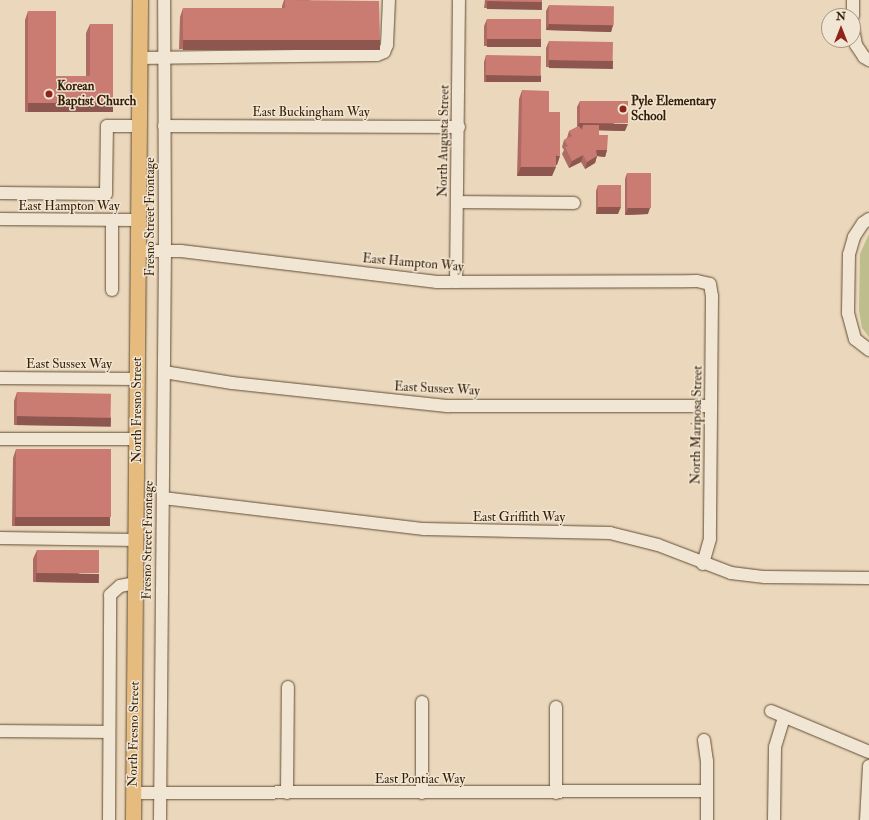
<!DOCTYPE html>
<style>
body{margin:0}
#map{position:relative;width:869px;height:820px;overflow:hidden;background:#ead7bc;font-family:"IM FELL Double Pica",serif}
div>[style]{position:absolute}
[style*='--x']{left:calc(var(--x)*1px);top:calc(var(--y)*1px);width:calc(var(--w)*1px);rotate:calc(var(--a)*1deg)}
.green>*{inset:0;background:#bdbd8d}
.roads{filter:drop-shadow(0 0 1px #624d33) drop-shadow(0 0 1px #624d33)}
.minor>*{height:12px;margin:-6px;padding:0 6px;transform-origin:6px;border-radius:6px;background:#f1e5d3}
.major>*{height:15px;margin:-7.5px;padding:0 7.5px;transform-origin:7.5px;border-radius:7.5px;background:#e5bc7e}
.wall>*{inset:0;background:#ae6b63}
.shaded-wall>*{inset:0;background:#8d5750;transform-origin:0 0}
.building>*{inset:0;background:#ca7c73;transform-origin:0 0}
.dots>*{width:11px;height:11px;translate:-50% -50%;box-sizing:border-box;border:2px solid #f1e5d3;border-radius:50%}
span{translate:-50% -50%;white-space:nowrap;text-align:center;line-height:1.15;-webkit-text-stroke:3px #f1e5d3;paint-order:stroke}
.poi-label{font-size:13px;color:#341f05;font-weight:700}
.left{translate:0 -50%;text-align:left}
.street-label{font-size:13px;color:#341f05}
.north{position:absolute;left:821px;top:8px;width:40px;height:40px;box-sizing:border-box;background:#f1e5d3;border:1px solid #a59681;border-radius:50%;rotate:0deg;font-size:11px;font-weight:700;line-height:16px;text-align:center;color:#341f05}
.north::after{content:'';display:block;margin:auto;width:14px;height:18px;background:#8f2418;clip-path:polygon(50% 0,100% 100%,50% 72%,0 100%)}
</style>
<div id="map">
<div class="green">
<i style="clip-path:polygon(869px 234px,869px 337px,862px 328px,859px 310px,860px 254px)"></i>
</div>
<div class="roads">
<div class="minor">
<i style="--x:853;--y:16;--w:16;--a:-90"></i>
<i style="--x:853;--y:28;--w:17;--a:80"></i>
<i style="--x:856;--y:45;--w:14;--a:56"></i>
<i style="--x:864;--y:57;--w:6;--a:31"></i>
<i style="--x:139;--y:58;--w:238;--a:-0.7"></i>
<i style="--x:377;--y:55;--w:8;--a:-23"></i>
<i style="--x:384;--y:52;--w:8;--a:-67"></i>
<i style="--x:387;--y:45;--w:45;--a:-87.5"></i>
<i style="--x:164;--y:126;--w:295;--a:0.2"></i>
<i style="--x:0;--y:193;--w:106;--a:0.5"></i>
<i style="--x:106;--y:194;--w:68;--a:-89.2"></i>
<i style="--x:107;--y:126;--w:32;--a:0"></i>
<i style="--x:457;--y:202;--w:117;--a:0.5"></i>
<i style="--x:0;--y:219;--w:137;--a:0.4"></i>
<i style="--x:869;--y:219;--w:7;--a:146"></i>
<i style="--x:863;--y:223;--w:17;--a:123"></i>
<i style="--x:854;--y:237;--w:18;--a:106"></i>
<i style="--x:849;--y:254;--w:59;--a:91"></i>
<i style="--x:848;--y:313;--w:27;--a:75"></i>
<i style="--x:855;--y:339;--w:18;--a:38"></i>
<i style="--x:112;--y:220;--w:70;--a:90"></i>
<i style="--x:138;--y:251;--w:43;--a:0"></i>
<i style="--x:181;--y:251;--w:258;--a:6.9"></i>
<i style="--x:437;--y:282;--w:260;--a:-0.2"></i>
<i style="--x:697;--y:281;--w:13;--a:13"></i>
<i style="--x:710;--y:284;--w:12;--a:81"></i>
<i style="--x:712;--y:296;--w:243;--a:90.5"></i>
<i style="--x:710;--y:539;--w:26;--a:106"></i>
<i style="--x:456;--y:282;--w:282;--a:-89.4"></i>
<i style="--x:164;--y:372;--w:69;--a:9.2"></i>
<i style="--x:232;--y:383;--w:218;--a:6.1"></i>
<i style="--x:449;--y:406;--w:262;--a:0"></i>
<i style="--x:0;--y:378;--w:138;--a:0.4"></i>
<i style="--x:0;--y:439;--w:137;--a:0"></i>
<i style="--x:163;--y:498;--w:263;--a:6.8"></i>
<i style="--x:424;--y:529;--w:186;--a:1.2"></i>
<i style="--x:610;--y:533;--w:49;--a:14"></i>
<i style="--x:658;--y:545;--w:78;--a:21"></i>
<i style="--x:731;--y:573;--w:34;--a:7"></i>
<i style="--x:765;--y:577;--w:104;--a:0.6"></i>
<i style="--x:0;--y:538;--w:136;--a:0.8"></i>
<i style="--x:771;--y:711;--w:106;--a:22.7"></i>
<i style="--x:0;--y:731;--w:109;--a:0.5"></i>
<i style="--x:704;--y:740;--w:21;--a:82"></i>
<i style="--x:707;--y:761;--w:59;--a:90"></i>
<i style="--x:133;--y:793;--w:574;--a:-0.2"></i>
<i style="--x:287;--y:793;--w:106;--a:-89.5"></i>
<i style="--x:422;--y:793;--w:91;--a:-90"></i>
<i style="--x:556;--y:793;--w:86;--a:-90"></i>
<i style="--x:109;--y:820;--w:225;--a:-89.7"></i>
<i style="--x:110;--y:595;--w:13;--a:-42"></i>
<i style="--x:120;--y:586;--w:16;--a:-11"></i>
<i style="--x:160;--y:820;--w:569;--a:-89.5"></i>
<i style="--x:165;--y:251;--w:251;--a:-90.2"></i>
<i style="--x:774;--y:820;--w:73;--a:-89.2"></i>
<i style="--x:775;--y:747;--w:31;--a:-73"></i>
<i style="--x:866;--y:820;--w:54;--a:-86.8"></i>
</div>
<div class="major">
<i style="--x:133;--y:820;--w:820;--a:-89.51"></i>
</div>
</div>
<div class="wall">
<i style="clip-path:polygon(284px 0,309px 0,380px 40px,377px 49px,179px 49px,180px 17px,183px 8px,282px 8px,282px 6px)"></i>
<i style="clip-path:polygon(485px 0,542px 0,539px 9px,484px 8px)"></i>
<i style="clip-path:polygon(549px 5px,613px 25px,611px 32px,546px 30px,546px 11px)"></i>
<i style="clip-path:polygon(28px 11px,56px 76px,86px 76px,86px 33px,90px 24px,109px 112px,25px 112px,25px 20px)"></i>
<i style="clip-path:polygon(487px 19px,539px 46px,484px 46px,484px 26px)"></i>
<i style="clip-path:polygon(549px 41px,613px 61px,610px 68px,546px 67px,546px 48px)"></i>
<i style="clip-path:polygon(486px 55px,541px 75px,539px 82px,484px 82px,484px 62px)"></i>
<i style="clip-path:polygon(522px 90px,549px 112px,557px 165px,556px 164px,552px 176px,517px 176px,519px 99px)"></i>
<i style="clip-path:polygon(580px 101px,625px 131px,599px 130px,599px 135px,607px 150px,605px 157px,597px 156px,595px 163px,585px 169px,581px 162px,569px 168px,562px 154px,564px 150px,562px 147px,564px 140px,567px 138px,569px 131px,577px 127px,577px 107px)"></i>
<i style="clip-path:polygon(627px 173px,648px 214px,625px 215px,625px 179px)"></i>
<i style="clip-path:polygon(598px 185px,618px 214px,596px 214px,596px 191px)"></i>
<i style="clip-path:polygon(17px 392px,111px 417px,108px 426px,14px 425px,14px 401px)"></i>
<i style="clip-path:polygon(16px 449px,107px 526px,12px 526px,13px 458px)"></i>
<i style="clip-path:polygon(37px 550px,96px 583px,33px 582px,33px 559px)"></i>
</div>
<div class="shaded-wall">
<i style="left:487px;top:1px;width:55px;height:8px;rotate:1deg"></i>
<i style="clip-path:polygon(549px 24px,613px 25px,611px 32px,546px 30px)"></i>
<i style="left:487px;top:39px;width:54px;height:8px"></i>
<i style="left:183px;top:40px;width:197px;height:10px"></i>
<i style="left:549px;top:60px;width:64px;height:8px;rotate:1deg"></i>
<i style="left:486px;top:75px;width:55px;height:7px"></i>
<i style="left:28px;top:103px;width:85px;height:9px"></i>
<i style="clip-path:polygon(579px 123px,628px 124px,625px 131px,582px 130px,583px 125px,581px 130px,577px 129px)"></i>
<i style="clip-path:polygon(596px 150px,607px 150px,605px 157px,597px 156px,595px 163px,585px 169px,587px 162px)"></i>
<i style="clip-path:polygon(556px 155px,560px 156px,557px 165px,552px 164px)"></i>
<i style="clip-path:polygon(583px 155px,581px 162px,569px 168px,572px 161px)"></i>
<i style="clip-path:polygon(521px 167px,556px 167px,552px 176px,517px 176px)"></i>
<i style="clip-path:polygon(598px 207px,621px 207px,618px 214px,596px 214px)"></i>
<i style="clip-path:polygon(628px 208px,650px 208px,648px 214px,625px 215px)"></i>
<i style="left:17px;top:416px;width:94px;height:9px;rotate:1deg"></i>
<i style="left:15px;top:517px;width:95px;height:9px"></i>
<i style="left:36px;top:573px;width:63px;height:9px;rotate:1deg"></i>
</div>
<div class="building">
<i style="clip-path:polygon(285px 0,379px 1px,380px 40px,183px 40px,183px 8px,285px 8px)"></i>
<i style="clip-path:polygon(487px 0,542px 0,542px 2px,487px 1px)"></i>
<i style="left:549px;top:5px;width:65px;height:19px;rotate:1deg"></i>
<i style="clip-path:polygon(28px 11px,56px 11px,56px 76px,90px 76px,90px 24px,113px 24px,113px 103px,28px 103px)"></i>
<i style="left:487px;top:19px;width:54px;height:20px"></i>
<i style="left:549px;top:41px;width:64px;height:19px;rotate:1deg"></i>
<i style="left:486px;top:55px;width:55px;height:20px;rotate:1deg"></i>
<i style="clip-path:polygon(522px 90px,549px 91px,549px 112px,560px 112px,560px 156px,556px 155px,556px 167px,521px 167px)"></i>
<i style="left:580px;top:101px;width:48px;height:22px"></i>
<i style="clip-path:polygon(583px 125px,599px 125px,599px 135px,608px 135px,607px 150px,596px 150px,597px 156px,587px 162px,583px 155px,572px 161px,565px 147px,568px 146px,564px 140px,572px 136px,569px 131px,579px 126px,582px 130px)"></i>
<i style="left:627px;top:173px;width:24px;height:35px"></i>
<i style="left:598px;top:185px;width:23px;height:22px"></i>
<i style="left:17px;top:392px;width:94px;height:24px;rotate:1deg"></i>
<i style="left:16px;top:449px;width:95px;height:68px"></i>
<i style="left:37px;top:550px;width:62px;height:23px"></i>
</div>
<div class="dots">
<i style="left:49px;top:94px;background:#8f2418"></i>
<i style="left:623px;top:109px;background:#8f2418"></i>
</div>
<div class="poi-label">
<span class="left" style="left:57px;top:94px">Korean<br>Baptist Church</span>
<span class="left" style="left:631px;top:109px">Pyle Elementary<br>School</span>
</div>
<div class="street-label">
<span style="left:311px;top:112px">East Buckingham Way</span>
<span style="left:444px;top:141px;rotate:-89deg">North Augusta Street</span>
<span style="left:69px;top:206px">East Hampton Way</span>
<span style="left:150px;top:217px;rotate:-90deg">Fresno Street Frontage</span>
<span style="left:413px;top:263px;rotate:5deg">East Hampton Way</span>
<span style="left:69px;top:364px">East Sussex Way</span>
<span style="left:437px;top:389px;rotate:3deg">East Sussex Way</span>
<span style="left:137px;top:410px;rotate:-90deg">North Fresno Street</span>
<span style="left:697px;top:425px;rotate:-89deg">North Mariposa Street</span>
<span style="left:519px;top:517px">East Griffith Way</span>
<span style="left:148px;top:540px;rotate:-89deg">Fresno Street Frontage</span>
<span style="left:134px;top:734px;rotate:-89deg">North Fresno Street</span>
<span style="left:420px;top:779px">East Pontiac Way</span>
</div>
<div class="north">N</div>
</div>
